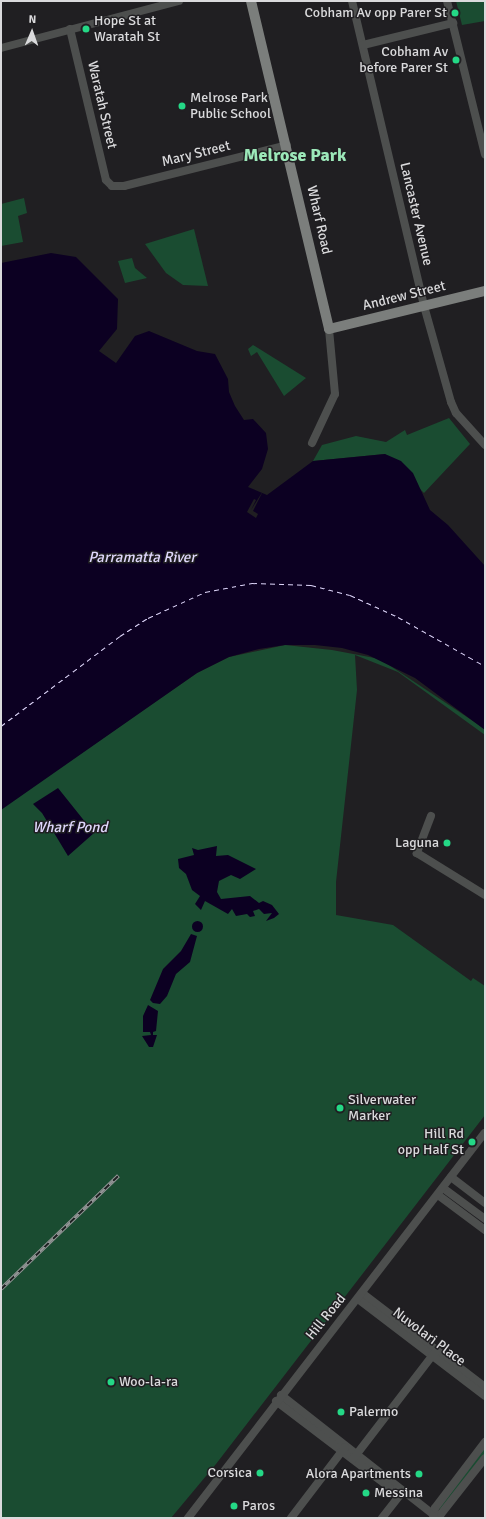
<!DOCTYPE html>
<style>
body{margin:0}
#map{position:relative;width:486px;height:1519px;overflow:hidden;background:#201f22;font-family:Signika,sans-serif}
div>[style]{position:absolute}
[style*='--x']{left:calc(var(--x)*1px);top:calc(var(--y)*1px);width:calc(var(--w)*1px);rotate:calc(var(--a)*1deg)}
.green>*{inset:0;background:#1a4c31}
.water>*{inset:0;background:#0c0022}
.round{border-radius:50%}
.pier>*{inset:0;background:#201f22}
.ferry>*{height:1px;margin-top:-0.5px;transform-origin:0;background:repeating-linear-gradient(90deg,#dfd7fb 0 5px,transparent 0 9px)}
.minor>*{height:8px;margin:-4px;padding:0 4px;transform-origin:4px;border-radius:4px;background:#4d4f4e}
.major>*{height:10px;margin:-5px;padding:0 5px;transform-origin:5px;border-radius:5px;background:#7b7e7c}
.rail>*{height:3.5px;margin-top:-1.75px;transform-origin:0;background:repeating-linear-gradient(90deg,#201f22 0 6px,#949496 0 12px);box-sizing:border-box;border-block:1px solid #949496}
.dots>*{width:11px;height:11px;translate:-50% -50%;box-sizing:border-box;border:2px solid #201f22;border-radius:50%}
span{translate:-50% -50%;white-space:nowrap;text-align:center;line-height:1.15;-webkit-text-stroke:3px #201f22;paint-order:stroke}
.poi-label{font-size:14px;color:#dadadc}
.right{translate:-100% -50%;text-align:right}
.left{translate:0 -50%;text-align:left}
.street-label{font-size:14px;color:#dadadc}
.water-label{font-size:15px;color:#dfd7fb;font-style:italic}
.district-label{font-size:18px;color:#9ce8b9;font-weight:700}
.frame{position:absolute;inset:0;border:2px solid #dadadc;pointer-events:none}
.north{position:absolute;left:12px;top:12px;width:40px;height:40px;-webkit-text-stroke:3px #201f22;paint-order:stroke;rotate:2deg;font-size:11px;font-weight:700;line-height:16px;text-align:center;color:#dadadc}
.north::after{content:'';display:block;margin:auto;width:14px;height:18px;background:#dadadc;clip-path:polygon(50% 0,100% 100%,50% 72%,0 100%)}
</style>
<div id="map">
<div class="green">
<i style="clip-path:polygon(456px 1px,485px 1px,485px 21px,462px 25px)"></i>
<i style="clip-path:polygon(24px 198px,27px 213px,18px 216px,23px 242px,1px 246px,1px 204px)"></i>
<i style="clip-path:polygon(194px 229px,208px 286px,183px 285px,166px 273px,145px 244px)"></i>
<i style="clip-path:polygon(132px 258px,135px 268px,147px 278px,125px 283px,118px 261px)"></i>
<i style="clip-path:polygon(253px 345px,306px 378px,284px 396px,257px 352px,251px 356px,248px 349px)"></i>
<i style="clip-path:polygon(449px 418px,470px 444px,424px 493px,385px 454px,313px 461px,322px 445px,356px 436px,386px 442px,405px 430px,407px 435px)"></i>
<i style="clip-path:polygon(285px 645px,332px 650px,380px 659px,485px 729px,485px 735px,398px 672px,355px 655px,357px 690px,336px 882px,336px 915px,393px 925px,471px 981px,473px 978px,485px 986px,485px 1115px,216px 1464px,171px 1518px,1px 1518px,1px 809px,197px 673px,229px 657px)"></i>
<i style="clip-path:polygon(485px 1447px,485px 1456px,440px 1511px,439px 1507px)"></i>
</div>
<div class="water">
<i style="clip-path:polygon(51px 253px,76px 257px,118px 299px,117px 329px,99px 351px,116px 363px,135px 336px,149px 331px,197px 351px,215px 354px,228px 379px,229px 392px,235px 406px,244px 420px,253px 419px,266px 433px,268px 449px,262px 469px,248px 487px,267px 495px,313px 461px,385px 454px,401px 461px,413px 473px,430px 510px,448px 525px,485px 566px,485px 730px,415px 678px,368px 655px,342px 648px,315px 645px,285px 645px,259px 649px,229px 657px,197px 673px,1px 810px,1px 263px)"></i>
<i style="clip-path:polygon(58px 788px,94px 833px,68px 856px,42px 813px,33px 804px)"></i>
<i style="clip-path:polygon(217px 846px,216px 856px,228px 855px,256px 869px,240px 879px,231px 875px,219px 881px,217px 892px,221px 899px,250px 896px,259px 903px,263px 901px,272px 905px,279px 914px,274px 918px,266px 921px,272px 913px,264px 914px,259px 909px,253px 911px,255px 916px,250px 917px,247px 914px,236px 916px,232px 909px,228px 914px,205px 901px,201px 910px,195px 904px,200px 896px,192px 890px,186px 874px,179px 868px,178px 859px,194px 855px,192px 848px,198px 850px)"></i>
<i class="round" style="left:191.5px;top:920.5px;width:11px;height:11px"></i>
<i style="clip-path:polygon(191px 934px,197px 936px,190px 962px,176px 974px,167px 996px,160px 1004px,153px 1003px,150px 1000px,163px 969px,181px 951px)"></i>
<i style="clip-path:polygon(148px 1005px,158px 1011px,156px 1031px,153px 1032px,153px 1035px,157px 1035px,153px 1047px,149px 1047px,142px 1036px,151px 1035px,150px 1032px,143px 1032px,143px 1016px)"></i>
</div>
<div class="pier">
<i style="clip-path:polygon(263px 491px,253px 511px,258px 514px,256px 518px,247px 512px,254px 499px,256px 500px,251px 510px)"></i>
</div>
<div class="ferry">
<i style="--x:1;--y:726;--w:149;--a:-37.1"></i>
<i style="--x:120;--y:636;--w:33;--a:-33"></i>
<i style="--x:148;--y:618;--w:63;--a:-24.5"></i>
<i style="--x:205;--y:592;--w:48;--a:-10.8"></i>
<i style="--x:252;--y:583;--w:59;--a:1.9"></i>
<i style="--x:311;--y:585;--w:40;--a:14.4"></i>
<i style="--x:350;--y:595;--w:53;--a:24.6"></i>
<i style="--x:398;--y:617;--w:100;--a:29.4"></i>
</div>
<div class="minor">
<i style="--x:352;--y:1;--w:313;--a:76.7"></i>
<i style="--x:424;--y:306;--w:100;--a:74.3"></i>
<i style="--x:451;--y:402;--w:12;--a:66"></i>
<i style="--x:456;--y:413;--w:43;--a:47.8"></i>
<i style="--x:447;--y:1;--w:158;--a:76.1"></i>
<i style="--x:70;--y:29;--w:155;--a:76.6"></i>
<i style="--x:106;--y:180;--w:8;--a:45"></i>
<i style="--x:112;--y:186;--w:12;--a:0"></i>
<i style="--x:124;--y:186;--w:168;--a:-14.1"></i>
<i style="--x:363;--y:45;--w:93;--a:-13.7"></i>
<i style="--x:1;--y:48;--w:184;--a:-14.8"></i>
<i style="--x:312;--y:443;--w:54;--a:-64.9"></i>
<i style="--x:335;--y:394;--w:65;--a:-95.3"></i>
<i style="--x:431;--y:816;--w:40;--a:111"></i>
<i style="--x:417;--y:853;--w:80;--a:31.7"></i>
<i style="--x:451;--y:1177;--w:43;--a:37.4"></i>
<i style="--x:443;--y:1188;--w:52;--a:36.4"></i>
<i style="--x:438;--y:1195;--w:59;--a:36.7"></i>
<i style="--x:362;--y:1293;--w:155;--a:37.4"></i>
<i style="--x:358;--y:1299;--w:160;--a:37.4"></i>
<i style="--x:281;--y:1395;--w:199;--a:38.1"></i>
<i style="--x:276;--y:1401;--w:143;--a:37.3"></i>
<i style="--x:353;--y:1459;--w:135;--a:-52.5"></i>
<i style="--x:435;--y:1516;--w:6;--a:-18"></i>
<i style="--x:441;--y:1514;--w:71;--a:-51.8"></i>
<i style="--x:188;--y:1518;--w:486;--a:-52.4"></i>
<i style="--x:291;--y:1518;--w:89;--a:-52.7"></i>
<i style="--x:382;--y:1518;--w:34;--a:-52"></i>
<i style="--x:433;--y:1518;--w:10;--a:-79"></i>
<i style="--x:435;--y:1508;--w:83;--a:-52.9"></i>
</div>
<div class="major">
<i style="--x:251;--y:1;--w:337;--a:76.6"></i>
<i style="--x:329;--y:329;--w:161;--a:-13.7"></i>
</div>
<div class="rail">
<i style="--x:1;--y:1289;--w:163;--a:-44"></i>
</div>
<div class="dots">
<i style="left:455px;top:13px;background:#24d886"></i>
<i style="left:86px;top:29px;background:#24d886"></i>
<i style="left:456px;top:60px;background:#24d886"></i>
<i style="left:182px;top:106px;background:#24d886"></i>
<i style="left:447px;top:843px;background:#24d886"></i>
<i style="left:340px;top:1108px;background:#24d886"></i>
<i style="left:472px;top:1142px;background:#24d886"></i>
<i style="left:111px;top:1382px;background:#24d886"></i>
<i style="left:341px;top:1412px;background:#24d886"></i>
<i style="left:260px;top:1473px;background:#24d886"></i>
<i style="left:419px;top:1474px;background:#24d886"></i>
<i style="left:366px;top:1493px;background:#24d886"></i>
<i style="left:234px;top:1506px;background:#24d886"></i>
</div>
<div class="poi-label">
<span class="right" style="left:447px;top:13px">Cobham Av opp Parer St</span>
<span class="left" style="left:94px;top:29px">Hope St at<br>Waratah St</span>
<span class="right" style="left:448px;top:60px">Cobham Av<br>before Parer St</span>
<span class="left" style="left:190px;top:106px">Melrose Park<br>Public School</span>
<span class="right" style="left:439px;top:843px">Laguna</span>
<span class="left" style="left:348px;top:1108px">Silverwater<br>Marker</span>
<span class="right" style="left:464px;top:1142px">Hill Rd<br>opp Half St</span>
<span class="left" style="left:119px;top:1382px">Woo-la-ra</span>
<span class="left" style="left:349px;top:1412px">Palermo</span>
<span class="right" style="left:252px;top:1473px">Corsica</span>
<span class="right" style="left:411px;top:1474px">Alora Apartments</span>
<span class="left" style="left:374px;top:1493px">Messina</span>
<span class="left" style="left:242px;top:1506px">Paros</span>
</div>
<div class="street-label">
<span style="left:102px;top:105px;rotate:77deg">Waratah Street</span>
<span style="left:196px;top:154px;rotate:-14deg">Mary Street</span>
<span style="left:416px;top:214px;rotate:77deg">Lancaster Avenue</span>
<span style="left:319px;top:220px;rotate:77deg">Wharf Road</span>
<span style="left:404px;top:296px;rotate:-14deg">Andrew Street</span>
<span style="left:326px;top:1317px;rotate:-51deg">Hill Road</span>
<span style="left:429px;top:1337px;rotate:37deg">Nuvolari Place</span>
</div>
<div class="water-label">
<span style="left:142px;top:558px">Parramatta River</span>
<span style="left:70px;top:828px">Wharf Pond</span>
</div>
<div class="district-label">
<span style="left:295px;top:155px">Melrose Park</span>
</div>
<div class="frame"></div>
<div class="north">N</div>
</div>
